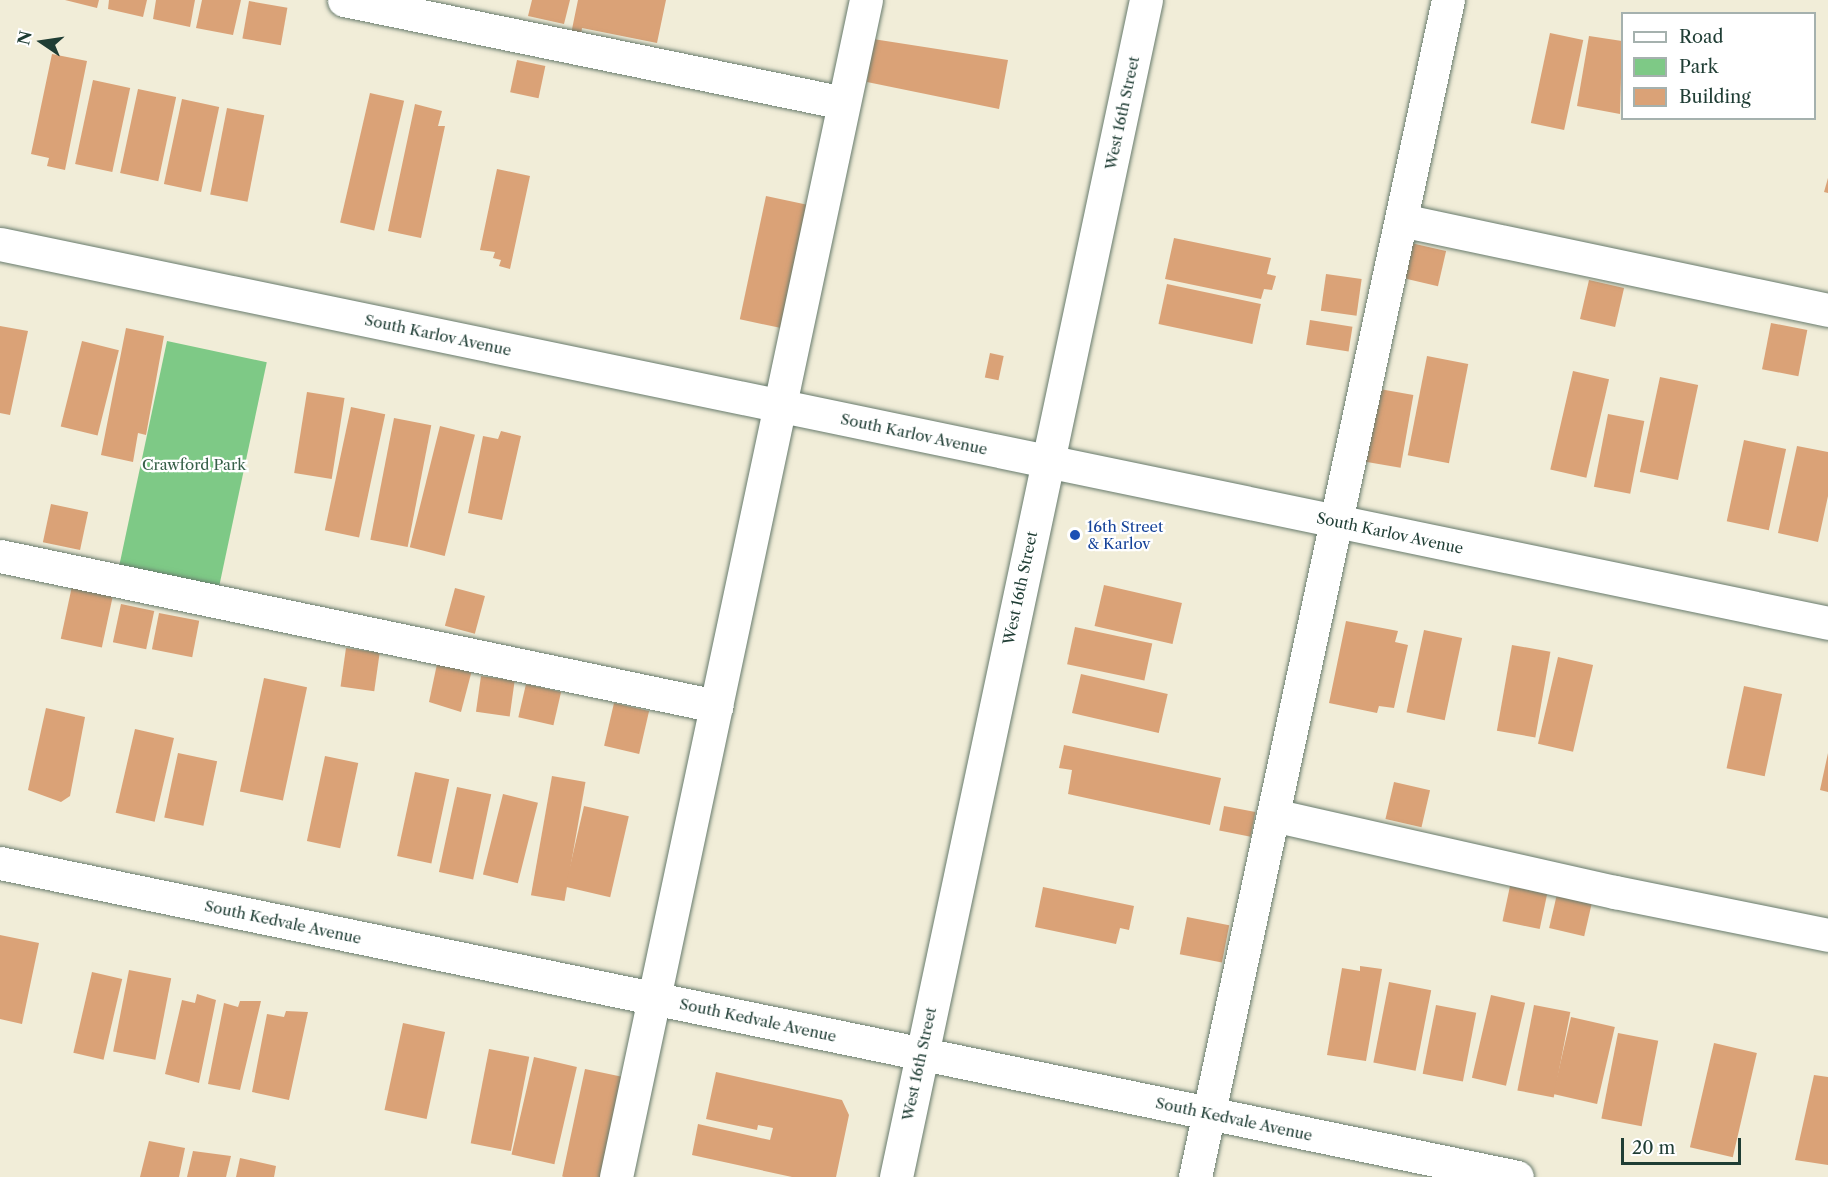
<!DOCTYPE html>
<style>
body{margin:0}
#map{position:relative;width:1828px;height:1177px;overflow:hidden;background:#f1edd8;font-family:"Libre Caslon Text",serif}
div>[style]{position:absolute}
[style*='--x']{left:calc(var(--x)*1px);top:calc(var(--y)*1px);width:calc(var(--w)*1px);rotate:calc(var(--a)*1deg)}
.green>*{inset:0;background:#7ec986;transform-origin:0 0}
.building>*{inset:0;background:#daa277;transform-origin:0 0}
.roads{filter:drop-shadow(0 0 2px #687b6d) drop-shadow(0 0 2px #687b6d)}
.minor>*{height:33px;margin:-16.5px;padding:0 16.5px;transform-origin:16.5px;border-radius:16.5px;background:#fff}
.dots>*{width:16px;height:16px;translate:-50% -50%;box-sizing:border-box;border:3px solid #fff;border-radius:50%}
span{translate:-50% -50%;white-space:nowrap;text-align:center;line-height:1.15;-webkit-text-stroke:4.5px #fff;paint-order:stroke}
.street-label{font-size:15px;color:#1f3d34}
.park-label{font-size:15px;color:#376048}
.transit-label{font-size:15px;color:#164399}
.left{translate:0 -50%;text-align:left}
.legend{position:absolute;left:1621px;top:12px;width:195px;height:108px;box-sizing:border-box;background:#fff;border:2px solid #a5b1ae;margin:0;padding:8px 10px;list-style:none;font-size:18px;color:#1f3d34}
.legend li{display:flex;align-items:center;gap:12px;height:30px}
.legend b{width:30px;border:2px solid #a5b1ae}
.north{position:absolute;left:12px;top:12px;width:60px;height:60px;-webkit-text-stroke:4px #fff;paint-order:stroke;rotate:283deg;font-size:16px;font-weight:700;line-height:24px;text-align:center;color:#1f3d34}
.north::after{content:'';display:block;margin:auto;width:21px;height:27px;background:#1f3d34;clip-path:polygon(50% 0,100% 100%,50% 72%,0 100%)}
.scale{position:absolute;left:1621px;top:1138px;width:120px;height:27px;box-sizing:border-box;border:3px solid #1f3d34;border-top:0;padding-left:8px;font-size:18px;line-height:21px;white-space:nowrap;color:#1f3d34;-webkit-text-stroke:4px #fff;paint-order:stroke}
</style>
<div id="map">
<div class="green">
<i style="left:167px;top:341px;width:102px;height:232px;rotate:12deg"></i>
</div>
<div class="building">
<i style="clip-path:polygon(65px 0,99px 0,97px 8px)"></i>
<i style="clip-path:polygon(109px 0,147px 0,143px 17px,108px 9px)"></i>
<i style="clip-path:polygon(156px 0,195px 0,190px 27px,153px 19px)"></i>
<i style="clip-path:polygon(202px 0,241px 0,233px 35px,196px 28px)"></i>
<i style="clip-path:polygon(532px 0,570px 0,564px 24px,528px 16px)"></i>
<i style="clip-path:polygon(578px 0,666px 0,657px 43px,582px 28px,581px 36px,571px 34px)"></i>
<i style="left:249px;top:1px;width:39px;height:38px;rotate:10deg"></i>
<i style="left:1550px;top:33px;width:34px;height:92px;rotate:12deg"></i>
<i style="clip-path:polygon(1589px 36px,1622px 41px,1620px 114px,1577px 106px)"></i>
<i style="clip-path:polygon(873px 39px,1008px 60px,999px 109px,867px 82px)"></i>
<i style="clip-path:polygon(52px 54px,87px 61px,65px 170px,47px 166px,49px 158px,31px 154px)"></i>
<i style="left:517px;top:60px;width:29px;height:33px;rotate:12deg"></i>
<i style="left:93px;top:80px;width:38px;height:86px;rotate:12deg"></i>
<i style="left:138px;top:89px;width:39px;height:86px;rotate:12deg"></i>
<i style="left:370px;top:93px;width:35px;height:133px;rotate:13deg"></i>
<i style="left:182px;top:99px;width:38px;height:87px;rotate:12deg"></i>
<i style="clip-path:polygon(415px 104px,442px 111px,438px 126px,445px 126px,421px 238px,388px 231px)"></i>
<i style="left:227px;top:108px;width:38px;height:88px;rotate:11deg"></i>
<i style="clip-path:polygon(497px 169px,530px 176px,510px 269px,499px 266px,501px 260px,493px 258px,495px 252px,480px 250px)"></i>
<i style="clip-path:polygon(1828px 178px,1828px 193px,1824px 192px)"></i>
<i style="left:766px;top:196px;width:42px;height:126px;rotate:12deg"></i>
<i style="clip-path:polygon(1174px 238px,1271px 258px,1267px 274px,1276px 276px,1272px 290px,1264px 289px,1261px 299px,1165px 279px)"></i>
<i style="left:1411px;top:243px;width:36px;height:36px;rotate:13deg"></i>
<i style="left:1326px;top:274px;width:36px;height:37px;rotate:8deg"></i>
<i style="left:1589px;top:280px;width:36px;height:40px;rotate:13deg"></i>
<i style="left:1167px;top:284px;width:96px;height:41px;rotate:12deg"></i>
<i style="left:1310px;top:320px;width:43px;height:25px;rotate:9deg"></i>
<i style="left:1771px;top:323px;width:37px;height:47px;rotate:11deg"></i>
<i style="clip-path:polygon(0 326px,28px 331px,10px 415px,0 413px)"></i>
<i style="clip-path:polygon(126px 328px,164px 336px,146px 435px,138px 433px,133px 462px,101px 455px)"></i>
<i style="left:82px;top:341px;width:38px;height:88px;rotate:14deg"></i>
<i style="left:990px;top:353px;width:14px;height:25px;rotate:12deg"></i>
<i style="left:1427px;top:356px;width:42px;height:101px;rotate:11deg"></i>
<i style="left:1573px;top:371px;width:37px;height:101px;rotate:13deg"></i>
<i style="left:1660px;top:377px;width:39px;height:97px;rotate:12deg"></i>
<i style="left:1374px;top:388px;width:40px;height:74px;rotate:10deg"></i>
<i style="left:307px;top:392px;width:38px;height:82px;rotate:9deg"></i>
<i style="left:351px;top:407px;width:35px;height:126px;rotate:12deg"></i>
<i style="left:1608px;top:414px;width:37px;height:74px;rotate:11deg"></i>
<i style="left:394px;top:418px;width:38px;height:124px;rotate:11deg"></i>
<i style="left:440px;top:426px;width:36px;height:125px;rotate:14deg"></i>
<i style="clip-path:polygon(501px 431px,521px 436px,502px 520px,468px 513px,483px 436px,498px 439px)"></i>
<i style="left:1744px;top:440px;width:43px;height:83px;rotate:12deg"></i>
<i style="clip-path:polygon(1797px 446px,1828px 452px,1828px 496px,1818px 542px,1778px 533px)"></i>
<i style="left:51px;top:504px;width:38px;height:39px;rotate:12deg"></i>
<i style="left:1104px;top:585px;width:80px;height:42px;rotate:13deg"></i>
<i style="left:72px;top:586px;width:42px;height:54px;rotate:12deg"></i>
<i style="left:455px;top:588px;width:31px;height:39px;rotate:15deg"></i>
<i style="left:121px;top:604px;width:34px;height:39px;rotate:12deg"></i>
<i style="left:159px;top:613px;width:41px;height:37px;rotate:11deg"></i>
<i style="clip-path:polygon(1346px 621px,1398px 631px,1395px 642px,1408px 645px,1394px 708px,1379px 706px,1377px 713px,1329px 703px)"></i>
<i style="left:1075px;top:627px;width:79px;height:38px;rotate:12deg"></i>
<i style="left:1424px;top:630px;width:39px;height:84px;rotate:12deg"></i>
<i style="left:1512px;top:645px;width:39px;height:87px;rotate:10deg"></i>
<i style="left:346px;top:648px;width:34px;height:39px;rotate:8deg"></i>
<i style="left:1558px;top:657px;width:36px;height:89px;rotate:13deg"></i>
<i style="clip-path:polygon(437px 664px,472px 670px,461px 712px,429px 702px)"></i>
<i style="left:1081px;top:674px;width:89px;height:40px;rotate:13deg"></i>
<i style="left:481px;top:676px;width:34px;height:36px;rotate:8deg"></i>
<i style="left:264px;top:678px;width:44px;height:116px;rotate:12deg"></i>
<i style="left:526px;top:684px;width:36px;height:34px;rotate:13deg"></i>
<i style="left:1744px;top:686px;width:39px;height:84px;rotate:12deg"></i>
<i style="left:614px;top:703px;width:36px;height:44px;rotate:13deg"></i>
<i style="clip-path:polygon(46px 708px,85px 717px,70px 796px,61px 802px,28px 790px)"></i>
<i style="left:135px;top:729px;width:40px;height:86px;rotate:13deg"></i>
<i style="clip-path:polygon(1064px 745px,1221px 778px,1210px 825px,1068px 794px,1072px 770px,1059px 768px)"></i>
<i style="left:178px;top:753px;width:40px;height:66px;rotate:12deg"></i>
<i style="clip-path:polygon(1828px 753px,1828px 792px,1820px 790px)"></i>
<i style="left:325px;top:756px;width:34px;height:87px;rotate:12deg"></i>
<i style="left:415px;top:772px;width:35px;height:86px;rotate:12deg"></i>
<i style="left:552px;top:776px;width:34px;height:121px;rotate:10deg"></i>
<i style="left:1394px;top:782px;width:37px;height:38px;rotate:13deg"></i>
<i style="left:457px;top:787px;width:35px;height:87px;rotate:12deg"></i>
<i style="left:503px;top:794px;width:36px;height:83px;rotate:14deg"></i>
<i style="left:584px;top:806px;width:46px;height:83px;rotate:13deg"></i>
<i style="left:1224px;top:806px;width:32px;height:25px;rotate:11deg"></i>
<i style="left:1510px;top:886px;width:38px;height:36px;rotate:12deg"></i>
<i style="clip-path:polygon(1043px 887px,1134px 906px,1129px 930px,1120px 928px,1116px 944px,1035px 927px)"></i>
<i style="left:1557px;top:894px;width:36px;height:35px;rotate:13deg"></i>
<i style="left:1187px;top:917px;width:43px;height:38px;rotate:11deg"></i>
<i style="clip-path:polygon(0 935px,39px 943px,22px 1024px,0 1019px)"></i>
<i style="clip-path:polygon(1360px 966px,1382px 969px,1366px 1061px,1327px 1055px,1342px 968px,1360px 971px)"></i>
<i style="left:129px;top:970px;width:43px;height:83px;rotate:11deg"></i>
<i style="left:92px;top:972px;width:31px;height:83px;rotate:13deg"></i>
<i style="left:1389px;top:982px;width:43px;height:82px;rotate:11deg"></i>
<i style="clip-path:polygon(197px 994px,216px 1000px,199px 1083px,165px 1074px,182px 1000px,195px 1003px)"></i>
<i style="left:1491px;top:995px;width:35px;height:85px;rotate:13deg"></i>
<i style="clip-path:polygon(240px 1001px,261px 1001px,240px 1090px,208px 1084px,224px 1003px,238px 1007px)"></i>
<i style="left:1436px;top:1005px;width:41px;height:70px;rotate:11deg"></i>
<i style="left:1534px;top:1005px;width:37px;height:87px;rotate:11deg"></i>
<i style="clip-path:polygon(286px 1011px,308px 1012px,289px 1100px,252px 1092px,267px 1014px,284px 1017px)"></i>
<i style="left:1571px;top:1017px;width:45px;height:79px;rotate:13deg"></i>
<i style="left:403px;top:1023px;width:43px;height:89px;rotate:12deg"></i>
<i style="left:1618px;top:1033px;width:41px;height:87px;rotate:11deg"></i>
<i style="left:1714px;top:1043px;width:44px;height:107px;rotate:13deg"></i>
<i style="left:489px;top:1049px;width:41px;height:96px;rotate:11deg"></i>
<i style="left:534px;top:1057px;width:44px;height:100px;rotate:13deg"></i>
<i style="left:585px;top:1069px;width:39px;height:110px;rotate:12deg"></i>
<i style="clip-path:polygon(716px 1072px,842px 1100px,849px 1115px,836px 1177px,792px 1177px,692px 1155px,698px 1124px,770px 1140px,773px 1128px,758px 1125px,757px 1130px,706px 1119px)"></i>
<i style="clip-path:polygon(1814px 1075px,1828px 1077px,1828px 1165px,1795px 1160px)"></i>
<i style="clip-path:polygon(149px 1141px,185px 1148px,179px 1177px,140px 1177px)"></i>
<i style="clip-path:polygon(193px 1151px,231px 1156px,226px 1177px,187px 1177px)"></i>
<i style="clip-path:polygon(240px 1158px,276px 1166px,274px 1177px,236px 1177px)"></i>
</div>
<div class="roads">
<div class="minor">
<i style="--x:344;--y:0;--w:510;--a:11.64"></i>
<i style="--x:1401;--y:220;--w:436;--a:11.9"></i>
<i style="--x:0;--y:244;--w:1867;--a:11.71"></i>
<i style="--x:0;--y:556;--w:732;--a:11.83"></i>
<i style="--x:1273;--y:815;--w:351;--a:12.7"></i>
<i style="--x:1615;--y:892;--w:217;--a:11.4"></i>
<i style="--x:0;--y:863;--w:1549;--a:11.69"></i>
<i style="--x:616;--y:1177;--w:1203;--a:-78.01"></i>
<i style="--x:896;--y:1177;--w:1203;--a:-78.01"></i>
<i style="--x:1195;--y:1177;--w:1204;--a:-77.87"></i>
</div>
</div>
<div class="dots">
<i style="left:1075px;top:535px;background:#1a4fb4"></i>
</div>
<div class="street-label">
<span style="left:1122px;top:113px;rotate:-78deg">West 16th Street</span>
<span style="left:438px;top:335px;rotate:12deg">South Karlov Avenue</span>
<span style="left:914px;top:434px;rotate:12deg">South Karlov Avenue</span>
<span style="left:1390px;top:533px;rotate:12deg">South Karlov Avenue</span>
<span style="left:1020px;top:588px;rotate:-78deg">West 16th Street</span>
<span style="left:283px;top:922px;rotate:12deg">South Kedvale Avenue</span>
<span style="left:758px;top:1020px;rotate:12deg">South Kedvale Avenue</span>
<span style="left:919px;top:1064px;rotate:-78deg">West 16th Street</span>
<span style="left:1234px;top:1119px;rotate:12deg">South Kedvale Avenue</span>
</div>
<div class="park-label">
<span style="left:194px;top:465px">Crawford Park</span>
</div>
<div class="transit-label">
<span class="left" style="left:1087px;top:535px">16th Street<br>&amp; Karlov</span>
</div>
<ul class="legend">
<li><b style="height:8px;background:#fff"></b>Road</li>
<li><b style="height:16px;background:#7ec986"></b>Park</li>
<li><b style="height:16px;background:#daa277"></b>Building</li>
</ul>
<div class="north">N</div>
<div class="scale">20 m</div>
</div>
